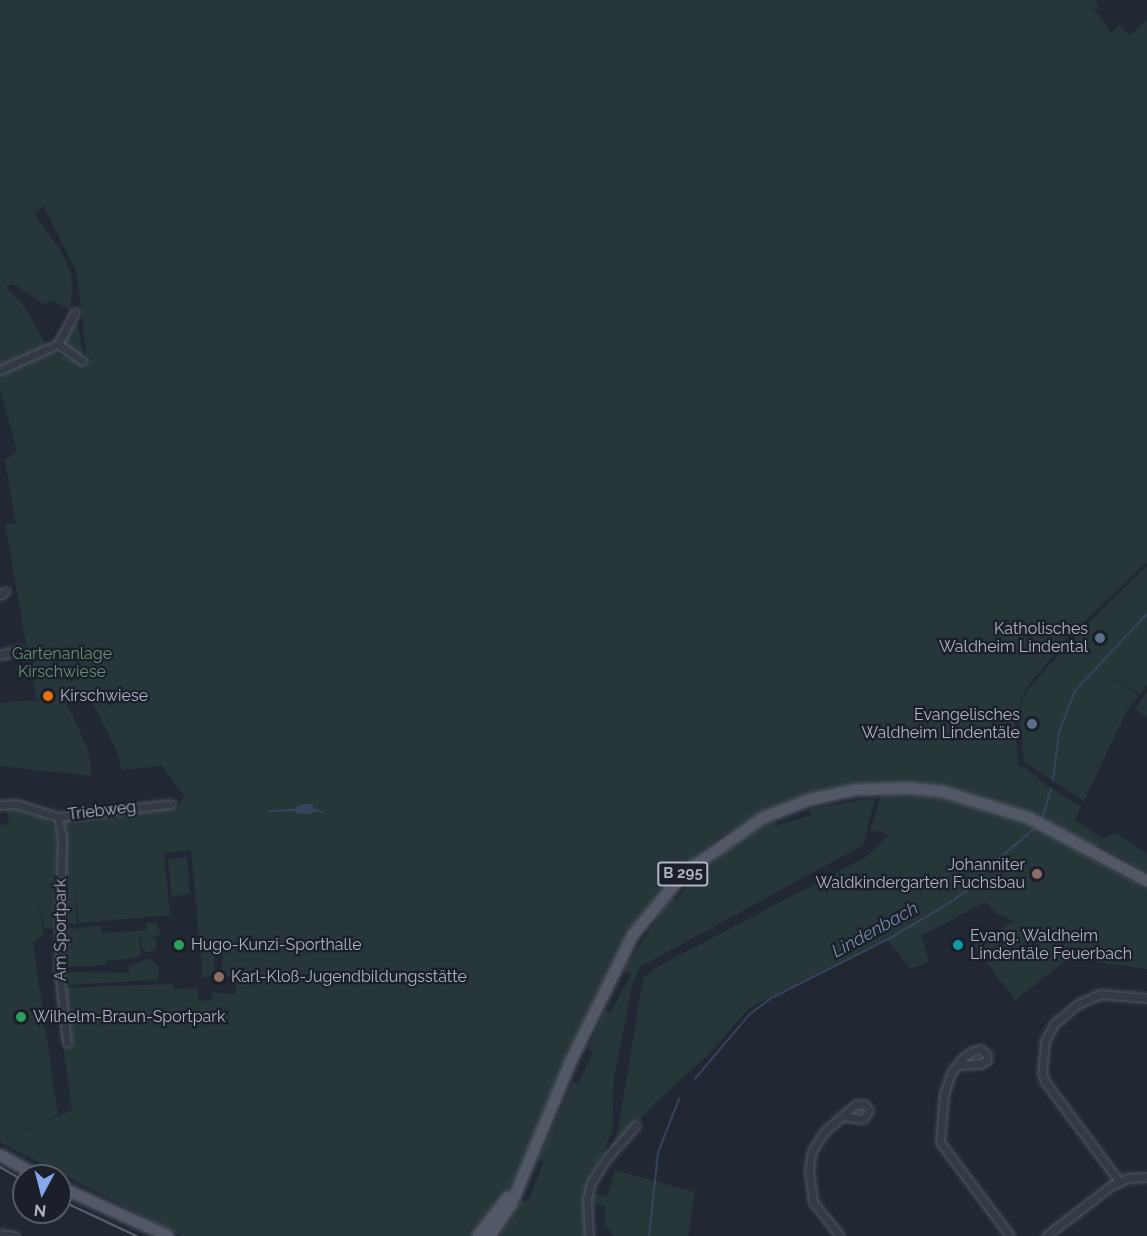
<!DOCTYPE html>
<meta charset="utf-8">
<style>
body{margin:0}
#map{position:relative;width:1147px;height:1236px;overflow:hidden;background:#212834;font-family:Raleway,sans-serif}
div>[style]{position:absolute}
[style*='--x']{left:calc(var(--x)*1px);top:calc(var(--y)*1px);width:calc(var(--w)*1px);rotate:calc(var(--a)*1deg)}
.green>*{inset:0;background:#273739;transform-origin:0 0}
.round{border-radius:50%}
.water>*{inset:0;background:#38445c}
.stream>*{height:1.5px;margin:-0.75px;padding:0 0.75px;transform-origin:0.75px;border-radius:0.75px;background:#38445c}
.roads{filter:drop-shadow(0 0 2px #525763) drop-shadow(0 0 2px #525763)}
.street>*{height:7px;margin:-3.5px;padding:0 3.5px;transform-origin:3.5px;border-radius:3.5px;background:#343a45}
.primary>*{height:10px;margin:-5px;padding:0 5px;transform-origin:5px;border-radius:5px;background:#525865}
.tram>*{height:1.5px;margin:-0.75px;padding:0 0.75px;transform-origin:0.75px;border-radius:0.75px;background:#585f6d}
.dots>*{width:16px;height:16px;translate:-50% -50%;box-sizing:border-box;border:3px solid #1a1f29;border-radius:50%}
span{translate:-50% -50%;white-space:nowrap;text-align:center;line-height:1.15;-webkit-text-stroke:4.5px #1a1f29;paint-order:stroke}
.shield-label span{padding:2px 4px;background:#1a1f29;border:2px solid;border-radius:4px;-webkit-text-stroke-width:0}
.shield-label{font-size:15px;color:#aeb4c2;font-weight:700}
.poi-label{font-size:16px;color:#aeb4c2}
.right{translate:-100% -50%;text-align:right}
.left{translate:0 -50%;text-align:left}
.park-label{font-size:16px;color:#688f74}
.street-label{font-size:16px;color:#aeb4c2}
.water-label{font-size:18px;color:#7989a8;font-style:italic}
.north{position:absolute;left:12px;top:1164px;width:60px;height:60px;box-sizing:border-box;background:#1a1f29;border:2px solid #555b66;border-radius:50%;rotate:187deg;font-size:16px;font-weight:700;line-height:24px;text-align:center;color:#aeb4c2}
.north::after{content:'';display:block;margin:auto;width:21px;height:27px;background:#87a7ed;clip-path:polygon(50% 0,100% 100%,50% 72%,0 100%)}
</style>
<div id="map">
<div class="green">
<i style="clip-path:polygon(evenodd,0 0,1094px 0,1099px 6px,1094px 10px,1111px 32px,1120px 25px,1129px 36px,1147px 20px,1147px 562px,1069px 636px,1025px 690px,1015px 720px,1018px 767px,1023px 766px,1045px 784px,1045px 789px,1046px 785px,1081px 807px,1075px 820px,1103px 839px,1116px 833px,1147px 854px,1147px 872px,1099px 845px,1084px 855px,1147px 890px,1147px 969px,1095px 962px,1077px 952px,1015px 1000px,973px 945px,1014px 921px,999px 915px,985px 902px,921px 936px,929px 961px,911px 969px,887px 940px,749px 1008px,707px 1056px,655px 1103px,608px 1155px,618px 1131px,643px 978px,655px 968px,866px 857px,890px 834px,870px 830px,882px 794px,918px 792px,1020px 813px,969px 794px,923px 787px,798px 800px,755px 817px,716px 839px,684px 867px,652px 904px,521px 1172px,474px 1236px,182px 1236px,0 1142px,0 825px,9px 824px,7px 810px,0 810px,0 807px,46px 817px,57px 832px,57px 928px,45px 929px,36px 888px,44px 934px,33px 943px,58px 1115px,2px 1140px,72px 1110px,55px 988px,171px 984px,174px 989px,197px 988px,199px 1001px,213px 1000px,212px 993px,236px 994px,235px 976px,221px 977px,223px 955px,214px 956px,215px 975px,203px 978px,191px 850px,164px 853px,170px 915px,79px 923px,75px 885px,77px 923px,65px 924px,62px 860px,67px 819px,178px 807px,184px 796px,162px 766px,121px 770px,119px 756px,87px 691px,64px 698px,88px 749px,92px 776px,0 766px,0 703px,54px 699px,36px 699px,5px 524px,16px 524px,5px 460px,17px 452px,0 389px,0 0,43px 205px,77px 273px,86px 353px,82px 364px,50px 351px,24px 306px,6px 287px,14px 284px,45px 305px,50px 300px,71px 310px,72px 277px,64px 256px,35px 215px,43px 205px)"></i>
<i style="clip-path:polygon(77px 322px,83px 353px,81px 357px,65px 345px,64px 339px)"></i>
<i style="clip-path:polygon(1147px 566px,1147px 685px,1140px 695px,1099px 668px,1139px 696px,1128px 708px,1084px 801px,1024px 762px,1019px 710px,1026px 692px,1072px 639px)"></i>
<i style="clip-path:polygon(1147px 692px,1147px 717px,1135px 709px)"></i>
<i style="clip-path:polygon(875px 798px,863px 845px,640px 967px,632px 985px,614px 1078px,612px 1132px,588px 1184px,586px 1236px,500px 1236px,521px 1201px,528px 1201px,544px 1162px,538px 1160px,573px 1082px,578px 1084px,593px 1052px,588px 1048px,605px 1011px,611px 1012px,631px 975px,623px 971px,670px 899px,676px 900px,701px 868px,739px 839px,774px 821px,776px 826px,811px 815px,810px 809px)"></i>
<i style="left:187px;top:857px;width:38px;height:19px;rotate:85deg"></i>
<i style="clip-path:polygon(147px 923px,157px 923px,161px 935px,139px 938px,141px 954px,135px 958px,106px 961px,106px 965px,65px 967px,67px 929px,100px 926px,102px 933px,146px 930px)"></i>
<i class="round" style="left:141px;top:936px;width:16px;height:16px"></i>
<i style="clip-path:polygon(150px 958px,159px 968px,158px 980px,65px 985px,65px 972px,129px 973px,129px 966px)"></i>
<i style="clip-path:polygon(615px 1170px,695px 1192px,688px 1236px,614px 1236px,604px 1223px,605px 1206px,593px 1204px,593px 1194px,608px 1196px)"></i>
</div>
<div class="water">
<i style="clip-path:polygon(303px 804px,311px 804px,317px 811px,308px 815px,296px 813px,294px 808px)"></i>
</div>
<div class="stream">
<i style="--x:1053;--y:781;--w:49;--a:-83"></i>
<i style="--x:1059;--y:732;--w:44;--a:-68.7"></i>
<i style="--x:1075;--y:691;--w:105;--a:-46.9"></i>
<i style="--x:315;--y:810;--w:8;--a:14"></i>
<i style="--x:269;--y:811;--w:27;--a:-2"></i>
<i style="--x:1042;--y:820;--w:32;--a:-74"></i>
<i style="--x:695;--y:1079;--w:84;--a:-49.8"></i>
<i style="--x:749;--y:1015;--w:26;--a:-37"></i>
<i style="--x:770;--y:999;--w:139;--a:-26.9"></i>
<i style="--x:894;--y:936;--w:57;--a:-30.6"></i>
<i style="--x:943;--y:907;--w:32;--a:-34"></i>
<i style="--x:970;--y:889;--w:17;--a:-54"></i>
<i style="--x:980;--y:875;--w:72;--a:-40.5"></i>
<i style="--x:649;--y:1236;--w:83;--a:-83.8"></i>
<i style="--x:658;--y:1153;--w:58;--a:-68.7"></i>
</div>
<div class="roads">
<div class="street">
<i style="--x:58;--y:344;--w:36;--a:-62"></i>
<i style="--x:58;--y:344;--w:29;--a:35"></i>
<i style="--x:0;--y:370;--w:64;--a:-24.1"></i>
<i style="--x:0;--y:595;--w:7;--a:-34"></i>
<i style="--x:0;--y:655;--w:20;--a:-15"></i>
<i style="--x:0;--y:805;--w:16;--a:-4"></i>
<i style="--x:16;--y:804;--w:44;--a:17.2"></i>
<i style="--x:58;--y:817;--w:114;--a:-6.6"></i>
<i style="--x:58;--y:817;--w:20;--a:79"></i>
<i style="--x:62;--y:837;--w:133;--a:91.3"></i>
<i style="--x:59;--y:970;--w:73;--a:83.7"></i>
<i style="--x:958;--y:1065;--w:22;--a:-3"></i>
<i style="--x:980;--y:1064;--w:8;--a:-30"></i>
<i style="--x:987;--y:1060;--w:5;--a:-90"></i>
<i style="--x:987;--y:1055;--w:9;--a:-139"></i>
<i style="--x:980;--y:1049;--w:9;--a:162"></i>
<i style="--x:971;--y:1052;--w:10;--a:143"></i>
<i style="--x:963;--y:1058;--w:19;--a:129"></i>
<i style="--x:951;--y:1073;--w:22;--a:108"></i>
<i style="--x:944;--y:1094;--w:48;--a:94.8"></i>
<i style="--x:940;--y:1142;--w:117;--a:53.3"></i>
<i style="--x:1119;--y:1181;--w:122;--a:-126.7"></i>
<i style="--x:1046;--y:1083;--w:10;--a:-114"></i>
<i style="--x:1042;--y:1074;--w:33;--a:-85"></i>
<i style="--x:1045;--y:1041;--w:19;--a:-62"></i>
<i style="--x:1054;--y:1024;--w:31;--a:-40"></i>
<i style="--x:1078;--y:1004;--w:24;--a:-24"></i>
<i style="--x:1100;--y:994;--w:47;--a:4.9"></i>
<i style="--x:0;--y:1234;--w:15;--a:8"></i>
<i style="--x:589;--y:1236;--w:37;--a:-93"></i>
<i style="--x:587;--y:1199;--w:16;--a:-76"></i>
<i style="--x:591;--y:1183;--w:28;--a:-58"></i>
<i style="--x:606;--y:1159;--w:45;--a:-48.6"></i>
<i style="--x:840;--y:1236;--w:43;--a:-128.5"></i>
<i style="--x:813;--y:1202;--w:32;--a:-97"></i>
<i style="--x:809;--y:1170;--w:19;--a:-81"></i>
<i style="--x:812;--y:1151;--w:22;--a:-58"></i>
<i style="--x:824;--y:1132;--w:41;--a:-41.1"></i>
<i style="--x:855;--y:1105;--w:9;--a:-6"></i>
<i style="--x:864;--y:1104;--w:8;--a:50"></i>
<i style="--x:869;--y:1110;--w:11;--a:124"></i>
<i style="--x:863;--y:1119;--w:17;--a:-173"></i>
<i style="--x:1046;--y:1236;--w:83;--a:-37.7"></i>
<i style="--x:1112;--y:1185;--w:17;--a:-24"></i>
<i style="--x:1128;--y:1178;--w:19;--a:-3"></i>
</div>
<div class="primary">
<i style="--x:0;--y:1155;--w:43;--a:28.9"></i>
<i style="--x:60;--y:1187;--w:119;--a:24.4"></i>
<i style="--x:478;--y:1236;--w:49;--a:-52.4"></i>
<i style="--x:490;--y:1236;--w:40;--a:-56"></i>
<i style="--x:512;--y:1203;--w:154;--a:-67.4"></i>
<i style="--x:571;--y:1061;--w:140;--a:-63.8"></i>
<i style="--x:633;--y:935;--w:82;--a:-50.5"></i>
<i style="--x:685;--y:872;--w:95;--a:-34.7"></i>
<i style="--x:763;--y:818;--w:49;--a:-21.4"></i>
<i style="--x:809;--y:800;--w:47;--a:-12.3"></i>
<i style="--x:855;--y:790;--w:53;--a:-2.2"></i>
<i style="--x:908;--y:788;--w:36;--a:6"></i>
<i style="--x:944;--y:792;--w:89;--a:17"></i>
<i style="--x:1029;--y:818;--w:134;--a:28.1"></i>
</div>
</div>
<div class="tram">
<i style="--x:0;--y:1167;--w:28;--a:30"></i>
<i style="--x:60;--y:1200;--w:85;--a:25.1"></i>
</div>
<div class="dots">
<i style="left:1100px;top:638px;background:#5c6f8a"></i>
<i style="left:48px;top:696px;background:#e8710a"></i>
<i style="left:1032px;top:724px;background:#5c6f8a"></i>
<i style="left:1037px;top:874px;background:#8d6e63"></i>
<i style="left:179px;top:945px;background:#2e9e5b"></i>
<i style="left:958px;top:945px;background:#0f9aa8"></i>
<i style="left:219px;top:977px;background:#8d6e63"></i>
<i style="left:21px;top:1017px;background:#2e9e5b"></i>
</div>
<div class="shield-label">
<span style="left:683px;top:874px">B 295</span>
</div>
<div class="poi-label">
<span class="right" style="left:1088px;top:638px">Katholisches<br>Waldheim Lindental</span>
<span class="left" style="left:60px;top:696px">Kirschwiese</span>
<span class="right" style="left:1020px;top:724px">Evangelisches<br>Waldheim Lindentäle</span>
<span class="right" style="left:1025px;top:874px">Johanniter<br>Waldkindergarten Fuchsbau</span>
<span class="left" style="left:970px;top:945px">Evang. Waldheim<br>Lindentäle Feuerbach</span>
<span class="left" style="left:191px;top:945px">Hugo-Kunzi-Sporthalle</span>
<span class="left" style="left:231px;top:977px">Karl-Kloß-Jugendbildungsstätte</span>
<span class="left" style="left:33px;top:1017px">Wilhelm-Braun-Sportpark</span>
</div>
<div class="park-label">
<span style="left:62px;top:663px">Gartenanlage<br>Kirschwiese</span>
</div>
<div class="street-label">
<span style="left:102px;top:811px;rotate:-7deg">Triebweg</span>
<span style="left:61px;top:930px;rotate:-90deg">Am Sportpark</span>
</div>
<div class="water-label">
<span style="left:875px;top:930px;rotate:-29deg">Lindenbach</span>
</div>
<div class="north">N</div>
</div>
